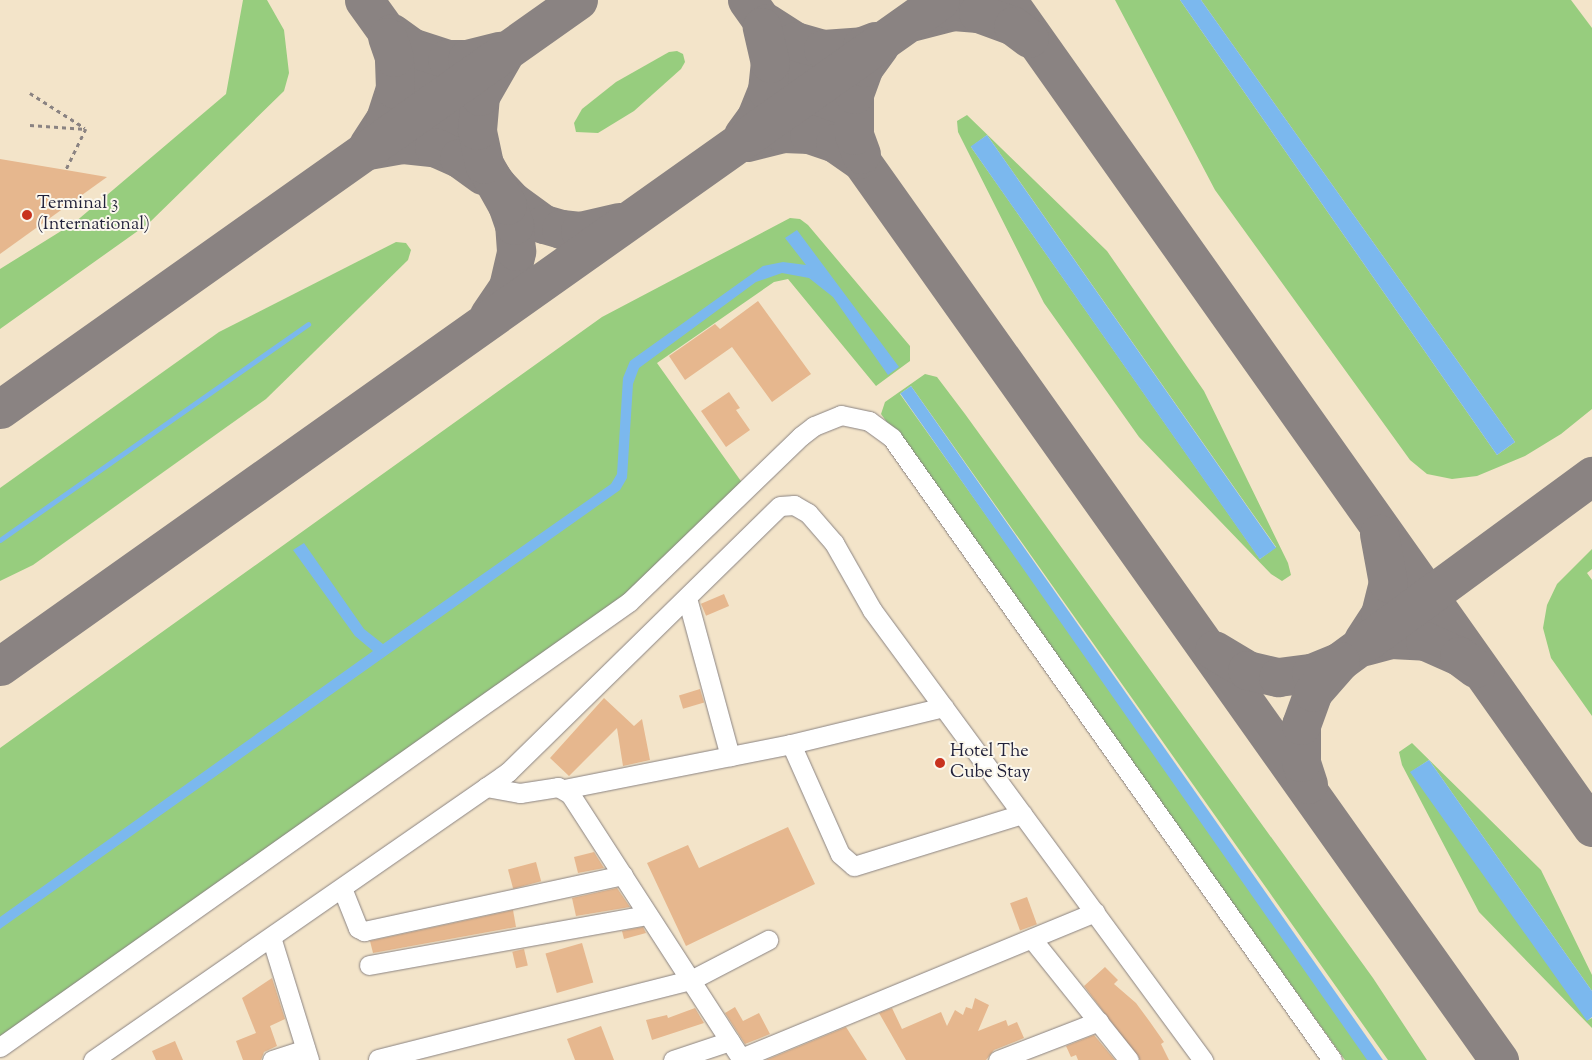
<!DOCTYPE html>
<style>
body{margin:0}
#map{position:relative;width:1592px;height:1060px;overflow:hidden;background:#f3e4c9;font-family:"Sorts Mill Goudy",serif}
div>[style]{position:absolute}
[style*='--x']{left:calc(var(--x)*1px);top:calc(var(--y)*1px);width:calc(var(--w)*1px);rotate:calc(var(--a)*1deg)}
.green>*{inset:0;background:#97cd7e}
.water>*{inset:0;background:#7bb8ee;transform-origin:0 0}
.stream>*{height:4.5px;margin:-2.25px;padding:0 2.25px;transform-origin:2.25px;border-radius:2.25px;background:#7bb8ee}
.taxiway>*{height:39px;margin:-19.5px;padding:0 19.5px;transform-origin:19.5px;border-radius:19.5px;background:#8a8382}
.building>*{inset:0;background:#e6b78e;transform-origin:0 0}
.path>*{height:2.5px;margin-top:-1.25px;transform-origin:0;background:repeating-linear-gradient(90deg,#8a8382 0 4px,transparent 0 8px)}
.roads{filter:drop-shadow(0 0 1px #8a8382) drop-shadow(0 0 1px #8a8382)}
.minor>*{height:19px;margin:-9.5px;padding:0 9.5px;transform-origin:9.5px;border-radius:9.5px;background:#fff}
.dots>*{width:14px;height:14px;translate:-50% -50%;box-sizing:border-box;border:2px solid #fbf7ec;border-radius:50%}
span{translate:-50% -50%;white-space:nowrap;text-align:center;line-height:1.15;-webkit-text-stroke:4px #fbf7ec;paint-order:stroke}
.poi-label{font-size:18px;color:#22223b}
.left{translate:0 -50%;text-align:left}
</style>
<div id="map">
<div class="green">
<i style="clip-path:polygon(243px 0,267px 0,284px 30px,289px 73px,284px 91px,149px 223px,0 329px,0 269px,74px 223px,226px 94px)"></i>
<i style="clip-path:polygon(1115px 0,1180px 0,1497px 455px,1515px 442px,1201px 0,1571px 0,1592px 28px,1592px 409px,1561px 434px,1525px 456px,1477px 476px,1452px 479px,1427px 474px,1410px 460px,1215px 190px)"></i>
<i style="clip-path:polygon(677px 51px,683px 54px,685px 62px,681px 69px,634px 111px,598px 133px,576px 132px,574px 123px,582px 109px,616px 82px,669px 52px)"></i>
<i style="clip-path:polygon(evenodd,967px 115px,1107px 251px,1204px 391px,1288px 563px,1291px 575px,1282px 581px,1271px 574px,1139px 437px,1044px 303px,958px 132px,957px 121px,967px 115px,987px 135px,1276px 547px,1260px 559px,971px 147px,987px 135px)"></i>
<i style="clip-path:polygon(790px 218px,800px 219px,808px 225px,910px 346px,910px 361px,876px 386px,788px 279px,774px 282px,657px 363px,743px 484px,647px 579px,0 1040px,0 748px,602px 317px)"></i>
<i style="clip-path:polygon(396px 242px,406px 243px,411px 250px,408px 260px,266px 399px,33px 565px,0 581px,0 488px,219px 332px)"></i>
<i style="clip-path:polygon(925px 374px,937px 377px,965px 414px,1373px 978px,1427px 1060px,1388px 1060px,911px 386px,900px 394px,1373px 1060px,1345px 1060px,881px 414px,885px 402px)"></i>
<i style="clip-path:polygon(1592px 549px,1592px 569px,1587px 573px,1592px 580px,1592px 716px,1551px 658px,1543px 628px,1547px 605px,1557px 584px)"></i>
<i style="clip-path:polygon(1412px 743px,1541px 870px,1592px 975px,1592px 991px,1429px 760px,1411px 772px,1588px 1020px,1592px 1018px,1592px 1028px,1479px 912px,1402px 765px,1399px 752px)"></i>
</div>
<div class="water">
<i style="clip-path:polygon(1180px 0,1201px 0,1515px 442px,1497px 455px)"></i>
<i style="left:987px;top:135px;width:504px;height:20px;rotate:55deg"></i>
<i style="clip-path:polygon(797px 230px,899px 367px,888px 375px,833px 297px,809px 278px,782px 273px,756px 282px,639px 368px,633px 384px,627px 478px,620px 490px,0 929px,0 917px,373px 651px,355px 636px,293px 550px,304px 543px,364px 629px,383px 644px,611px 484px,617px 474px,623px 378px,630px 361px,763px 266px,783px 262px,806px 265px,785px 238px)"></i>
<i style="left:911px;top:386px;width:826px;height:13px;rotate:55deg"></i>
<i style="clip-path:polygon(1429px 760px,1592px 991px,1592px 1017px,1587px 1021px,1410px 772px)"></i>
</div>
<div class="stream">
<i style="--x:0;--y:540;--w:376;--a:-35"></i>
</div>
<div class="taxiway">
<i style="--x:364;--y:0;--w:228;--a:54.3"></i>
<i style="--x:497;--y:185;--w:22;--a:47"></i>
<i style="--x:512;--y:201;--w:39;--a:36"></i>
<i style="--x:544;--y:224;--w:18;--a:16"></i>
<i style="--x:561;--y:229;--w:19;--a:6"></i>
<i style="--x:580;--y:231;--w:40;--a:-13"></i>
<i style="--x:747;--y:0;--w:1300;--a:54.65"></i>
<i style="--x:1007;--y:0;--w:1013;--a:54.73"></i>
<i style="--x:914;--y:21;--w:40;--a:-14.4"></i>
<i style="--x:953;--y:11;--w:25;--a:5"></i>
<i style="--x:978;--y:13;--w:37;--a:20"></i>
<i style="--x:1013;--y:26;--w:20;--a:37"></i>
<i style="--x:767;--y:23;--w:33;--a:33"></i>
<i style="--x:795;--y:41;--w:29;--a:16"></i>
<i style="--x:823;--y:49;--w:39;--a:-4"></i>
<i style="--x:862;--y:46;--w:14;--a:-21"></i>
<i style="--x:392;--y:33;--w:24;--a:36"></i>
<i style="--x:411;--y:47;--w:38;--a:18"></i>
<i style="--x:447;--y:59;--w:20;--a:0"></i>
<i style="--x:467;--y:59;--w:34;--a:-14"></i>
<i style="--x:743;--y:135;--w:22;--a:-54"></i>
<i style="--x:756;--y:117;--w:29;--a:-68"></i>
<i style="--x:767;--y:90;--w:27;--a:-84"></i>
<i style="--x:770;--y:63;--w:37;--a:-103"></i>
<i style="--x:747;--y:142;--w:37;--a:-14"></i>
<i style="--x:783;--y:133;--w:26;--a:2"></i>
<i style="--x:809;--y:134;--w:28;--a:19"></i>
<i style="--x:835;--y:143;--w:28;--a:35"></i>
<i style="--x:368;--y:145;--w:31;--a:-57"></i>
<i style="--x:385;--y:119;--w:32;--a:-72"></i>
<i style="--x:395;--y:89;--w:32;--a:-92"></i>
<i style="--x:394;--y:57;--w:21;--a:-109"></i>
<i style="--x:368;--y:150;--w:36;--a:-10"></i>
<i style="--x:403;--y:144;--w:31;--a:6"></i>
<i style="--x:434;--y:147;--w:27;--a:24"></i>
<i style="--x:459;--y:158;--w:29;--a:36"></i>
<i style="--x:861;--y:154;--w:20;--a:-110"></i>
<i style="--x:854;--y:135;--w:41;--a:-90"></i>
<i style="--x:854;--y:94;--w:29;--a:-70"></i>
<i style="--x:864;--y:67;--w:26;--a:-54"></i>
<i style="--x:489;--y:315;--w:34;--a:-56"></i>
<i style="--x:508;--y:287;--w:37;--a:-77"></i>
<i style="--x:516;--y:251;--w:26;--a:-94"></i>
<i style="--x:514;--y:225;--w:21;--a:-109"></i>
<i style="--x:507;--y:205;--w:47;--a:-119.3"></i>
<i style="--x:484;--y:164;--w:35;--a:-102"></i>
<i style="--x:477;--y:130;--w:34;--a:-85"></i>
<i style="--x:480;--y:96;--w:46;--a:-60.1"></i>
<i style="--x:0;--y:409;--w:708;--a:-35.28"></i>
<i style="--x:1363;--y:640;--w:31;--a:-57"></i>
<i style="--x:1380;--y:614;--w:32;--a:-76"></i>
<i style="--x:1388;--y:583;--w:50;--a:-100.4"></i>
<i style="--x:1365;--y:646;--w:27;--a:-15"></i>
<i style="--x:1391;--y:639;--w:34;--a:3"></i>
<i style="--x:1425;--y:641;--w:37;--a:24"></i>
<i style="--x:1459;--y:656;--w:20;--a:37"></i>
<i style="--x:1214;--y:650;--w:39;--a:31"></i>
<i style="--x:1247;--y:670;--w:32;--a:13"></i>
<i style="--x:1278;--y:677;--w:33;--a:-7"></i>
<i style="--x:1311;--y:673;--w:31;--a:-22"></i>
<i style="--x:1340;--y:661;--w:313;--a:-36.3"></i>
<i style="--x:0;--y:666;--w:1152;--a:-35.32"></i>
<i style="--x:1308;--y:784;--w:23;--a:-108"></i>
<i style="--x:1301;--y:762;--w:37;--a:-90"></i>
<i style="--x:1301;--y:725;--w:35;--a:-70"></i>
<i style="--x:1313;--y:692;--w:41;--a:-48.9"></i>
</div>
<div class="building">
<i style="clip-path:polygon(0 159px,66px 170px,107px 177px,0 254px)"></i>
<i style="clip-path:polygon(758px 301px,811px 374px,772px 402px,732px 347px,685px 380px,669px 356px,715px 324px,720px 329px)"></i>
<i style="clip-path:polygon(729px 392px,740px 408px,736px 410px,750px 430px,726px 447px,701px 411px)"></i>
<i style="left:724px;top:594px;width:13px;height:25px;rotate:67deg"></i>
<i style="left:700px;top:689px;width:14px;height:22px;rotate:73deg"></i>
<i style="clip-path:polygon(604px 698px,634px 726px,642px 719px,650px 760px,623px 766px,617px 728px,569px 776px,550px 758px)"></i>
<i style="clip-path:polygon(788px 827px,815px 884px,686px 946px,647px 863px,688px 845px,699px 868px)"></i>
<i style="clip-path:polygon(594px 852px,604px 868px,578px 873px,574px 857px)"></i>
<i style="left:536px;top:862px;width:20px;height:29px;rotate:75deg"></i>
<i style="clip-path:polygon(617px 888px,630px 907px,576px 916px,572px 898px)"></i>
<i style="left:1027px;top:897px;width:29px;height:18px;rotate:70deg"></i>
<i style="clip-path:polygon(513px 910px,516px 927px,373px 953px,370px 941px)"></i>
<i style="clip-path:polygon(643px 927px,646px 933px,624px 939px,622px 931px)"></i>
<i style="left:582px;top:943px;width:41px;height:38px;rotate:74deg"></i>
<i style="left:524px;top:949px;width:17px;height:12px;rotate:77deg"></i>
<i style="clip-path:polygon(1105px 967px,1118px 980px,1114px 984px,1136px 1003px,1150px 1022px,1164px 1042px,1161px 1044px,1169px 1060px,1140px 1060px,1084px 986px)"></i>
<i style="clip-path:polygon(272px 978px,285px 1019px,270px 1026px,277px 1046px,264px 1052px,261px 1060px,243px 1060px,236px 1041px,256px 1033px,242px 998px)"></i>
<i style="clip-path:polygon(975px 998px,989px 1005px,978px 1031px,1006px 1020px,1008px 1026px,1017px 1022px,1024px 1038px,994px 1050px,986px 1060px,906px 1060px,879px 1013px,892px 1008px,902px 1029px,941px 1012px,947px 1026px,955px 1010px,963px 1015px,966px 1007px,972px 1009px)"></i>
<i style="clip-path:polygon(735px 1007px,743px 1021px,759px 1013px,770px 1034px,745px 1044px,725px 1013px)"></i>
<i style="clip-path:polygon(695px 1008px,704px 1023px,652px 1040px,646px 1020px,667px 1015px,668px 1018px)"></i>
<i style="clip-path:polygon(601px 1026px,614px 1060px,575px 1060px,567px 1039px)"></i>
<i style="clip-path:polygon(846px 1027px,867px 1060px,766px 1060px)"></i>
<i style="clip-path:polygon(1094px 1035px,1115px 1060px,1078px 1060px,1076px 1055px,1071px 1057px,1066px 1046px)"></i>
<i style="clip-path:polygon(175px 1041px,183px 1060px,156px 1060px,152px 1051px)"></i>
</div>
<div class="path">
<i style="--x:30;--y:93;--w:65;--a:32.5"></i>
<i style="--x:30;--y:125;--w:56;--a:4.1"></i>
<i style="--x:86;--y:129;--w:46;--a:116"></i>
</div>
<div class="roads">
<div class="minor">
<i style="--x:687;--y:598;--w:164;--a:74.8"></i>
<i style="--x:791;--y:744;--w:120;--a:66"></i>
<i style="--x:840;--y:854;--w:18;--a:41"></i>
<i style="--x:854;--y:866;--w:176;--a:-17.2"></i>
<i style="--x:486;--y:787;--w:35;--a:10"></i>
<i style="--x:520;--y:793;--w:38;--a:-9"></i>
<i style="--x:558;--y:787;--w:14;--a:30"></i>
<i style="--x:570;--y:794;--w:317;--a:57.1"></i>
<i style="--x:564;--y:789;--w:231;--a:-11.2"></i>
<i style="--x:791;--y:744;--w:157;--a:-13.6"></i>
<i style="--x:342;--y:888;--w:43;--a:68.2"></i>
<i style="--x:358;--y:928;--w:7;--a:27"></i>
<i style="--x:364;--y:931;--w:265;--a:-12.2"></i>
<i style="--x:271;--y:937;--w:129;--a:72.8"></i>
<i style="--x:1032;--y:939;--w:155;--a:51.3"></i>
<i style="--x:369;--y:965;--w:283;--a:-10.2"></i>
<i style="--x:0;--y:1047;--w:770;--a:-35.28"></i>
<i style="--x:629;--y:602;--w:239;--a:-44"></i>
<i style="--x:801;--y:436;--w:16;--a:-38"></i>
<i style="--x:814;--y:426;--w:29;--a:-22"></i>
<i style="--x:841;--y:415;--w:29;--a:12"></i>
<i style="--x:869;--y:421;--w:29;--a:36"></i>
<i style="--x:892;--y:438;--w:762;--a:54.72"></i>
<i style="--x:741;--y:1058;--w:383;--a:-22.4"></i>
<i style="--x:378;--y:1059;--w:323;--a:-14.2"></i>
<i style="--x:691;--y:980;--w:87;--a:-27.5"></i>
<i style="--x:93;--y:1060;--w:505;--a:-34.76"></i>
<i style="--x:508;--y:772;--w:380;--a:-44.4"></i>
<i style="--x:780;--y:506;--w:14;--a:-4"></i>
<i style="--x:794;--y:505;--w:16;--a:30"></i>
<i style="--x:808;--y:513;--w:40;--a:49"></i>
<i style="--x:834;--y:543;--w:77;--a:60.4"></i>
<i style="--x:872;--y:610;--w:559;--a:53.66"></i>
<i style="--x:272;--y:1060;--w:35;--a:-18"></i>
<i style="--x:673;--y:1060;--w:60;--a:-18.4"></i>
<i style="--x:998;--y:1060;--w:108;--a:-21.1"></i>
</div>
</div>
<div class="dots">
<i style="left:27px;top:215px;background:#c8321e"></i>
<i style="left:940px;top:763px;background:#c8321e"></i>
</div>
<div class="poi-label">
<span class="left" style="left:37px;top:215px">Terminal 3<br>(International)</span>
<span class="left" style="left:950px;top:763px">Hotel The<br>Cube Stay</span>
</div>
</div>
